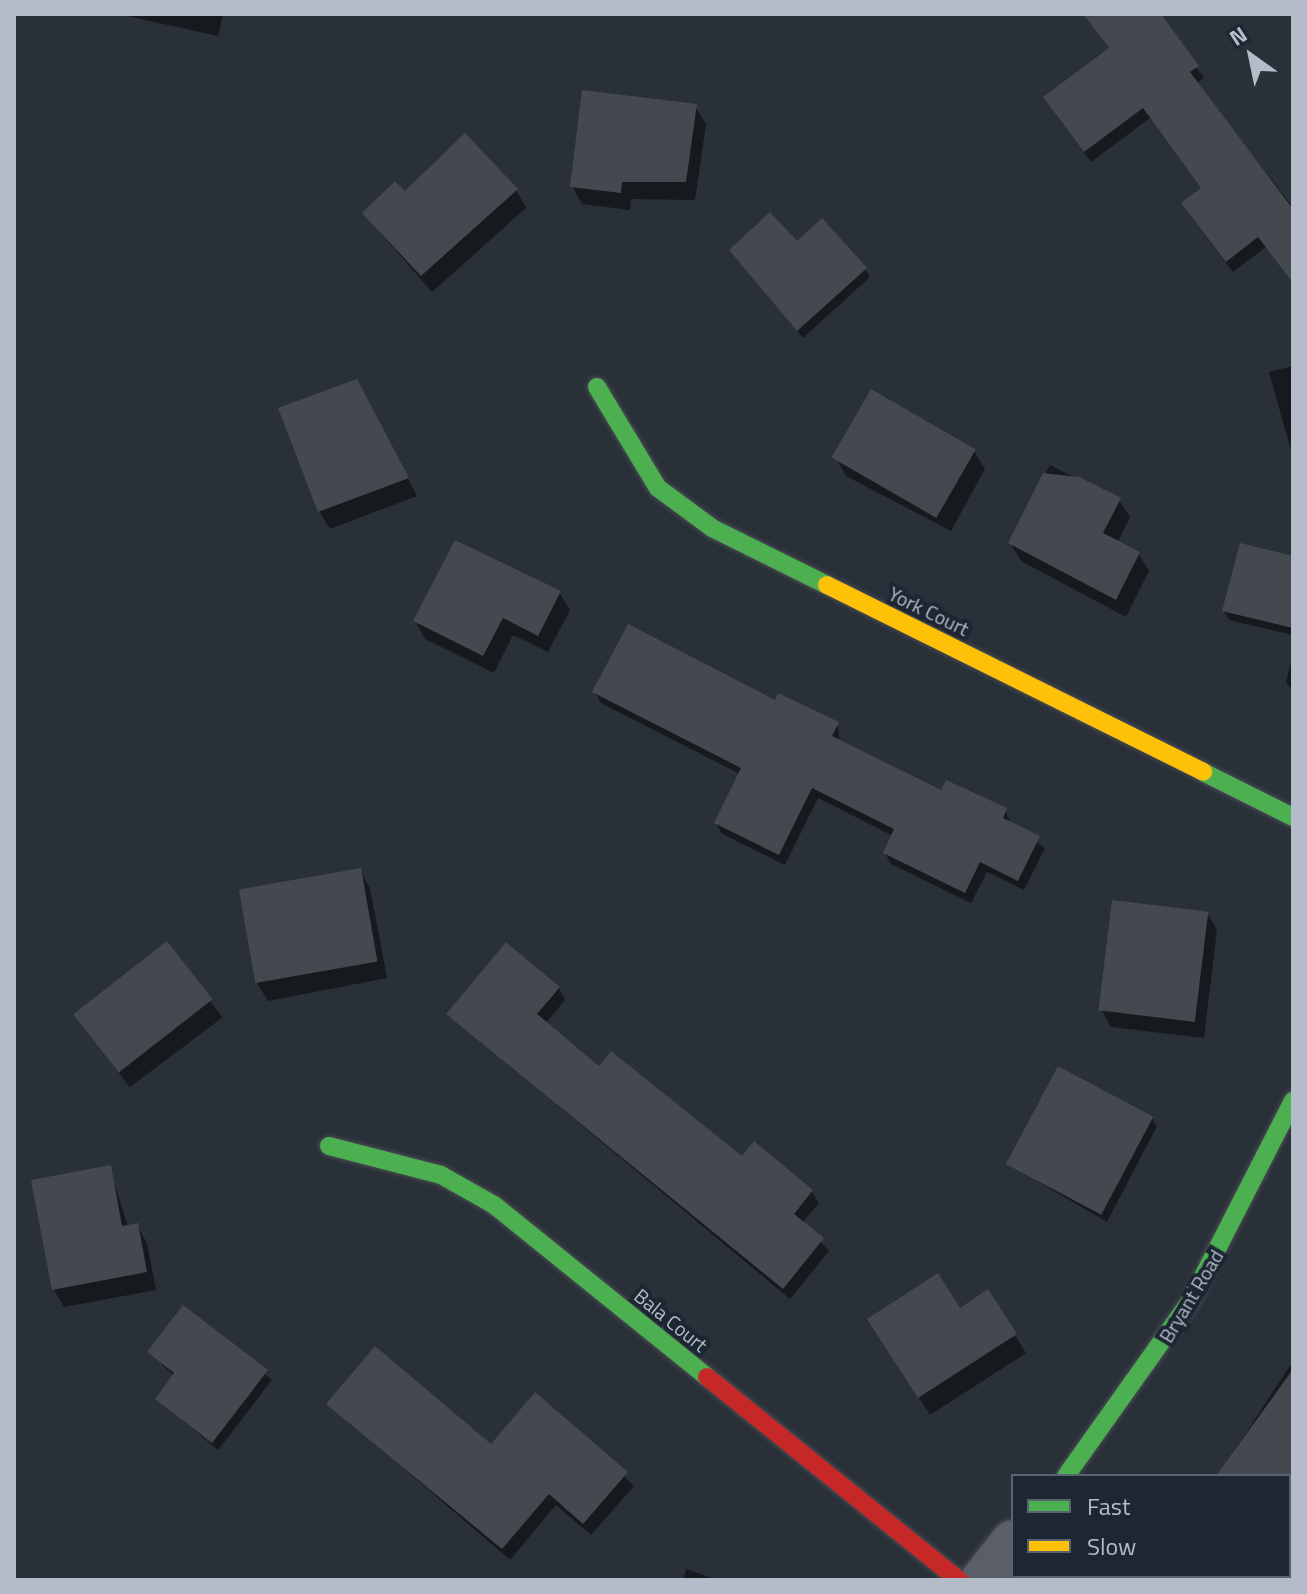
<!DOCTYPE html>
<style>
body{margin:0}
#map{position:relative;width:1307px;height:1594px;overflow:hidden;background:#2a3038;font-family:"Titillium Web",sans-serif}
div>[style]{position:absolute}
[style*='--x']{left:calc(var(--x)*1px);top:calc(var(--y)*1px);width:calc(var(--w)*1px);rotate:calc(var(--a)*1deg)}
.shadow>*{inset:0;background:#0007;transform-origin:0 0}
.building>*{inset:0;background:#444950;transform-origin:0 0}
.roads{filter:drop-shadow(0 0 2px #484c53) drop-shadow(0 0 2px #484c53)}
.street>*{height:44px;margin:-22px;padding:0 22px;transform-origin:22px;border-radius:22px;background:#5a5e66}
.fast>*{height:18px;margin:-9px;padding:0 9px;transform-origin:9px;border-radius:9px;background:#4caf50}
.slow>*{height:18px;margin:-9px;padding:0 9px;transform-origin:9px;border-radius:9px;background:#ffc107}
.jam>*{height:18px;margin:-9px;padding:0 9px;transform-origin:9px;border-radius:9px;background:#c62828}
span{translate:-50% -50%;white-space:nowrap;text-align:center;line-height:1.15;-webkit-text-stroke:8px #1d2633;paint-order:stroke}
.street-label{font-size:20px;color:#b4bcc9}
.frame{position:absolute;inset:0;border:16px solid #b4bcc9;pointer-events:none}
.legend{position:absolute;left:1011px;top:1474px;width:280px;height:104px;box-sizing:border-box;background:#1d2633;border:2px solid #59626f;margin:0;padding:10px 14px;list-style:none;font-size:24px;color:#b4bcc9}
.legend li{display:flex;align-items:center;gap:16px;height:40px}
.legend b{width:40px;border:2px solid #59626f}
.north{position:absolute;left:1211px;top:16px;width:80px;height:80px;-webkit-text-stroke:6px #1d2633;paint-order:stroke;rotate:327deg;font-size:22px;font-weight:700;line-height:32px;text-align:center;color:#b4bcc9}
.north::after{content:'';display:block;margin:auto;width:28px;height:36px;background:#b4bcc9;clip-path:polygon(50% 0,100% 100%,50% 72%,0 100%)}
</style>
<div id="map">
<div class="shadow">
<i style="clip-path:polygon(118px 14px,223px 14px,218px 36px)"></i>
<i style="clip-path:polygon(1083px 14px,1159px 14px,1204px 78px,1196px 83px,1293px 207px,1293px 280px,1266px 247px,1233px 272px,1190px 215px,1202px 189px,1150px 118px,1091px 162px,1052px 109px,1110px 50px)"></i>
<i style="clip-path:polygon(695px 106px,706px 124px,695px 200px,631px 199px,630px 210px,582px 204px,572px 186px)"></i>
<i style="clip-path:polygon(516px 190px,526px 208px,432px 292px,364px 214px,405px 194px)"></i>
<i style="clip-path:polygon(796px 244px,865px 269px,870px 277px,803px 338px,736px 258px)"></i>
<i style="clip-path:polygon(1293px 366px,1293px 446px,1290px 447px,1269px 372px)"></i>
<i style="clip-path:polygon(367px 399px,417px 496px,330px 529px,319px 511px)"></i>
<i style="clip-path:polygon(974px 451px,985px 469px,951px 531px,846px 476px,836px 458px)"></i>
<i style="clip-path:polygon(1050px 465px,1119px 500px,1130px 517px,1117px 543px,1138px 553px,1149px 571px,1126px 617px,1021px 561px,1010px 543px)"></i>
<i style="clip-path:polygon(1293px 558px,1293px 635px,1229px 620px,1224px 611px)"></i>
<i style="clip-path:polygon(559px 592px,570px 610px,548px 652px,513px 635px,494px 673px,425px 639px,415px 621px)"></i>
<i style="clip-path:polygon(1293px 654px,1293px 691px,1286px 682px)"></i>
<i style="clip-path:polygon(595px 692px,776px 702px,837px 724px,840px 742px,942px 792px,1005px 810px,1011px 824px,1045px 848px,1024px 890px,987px 872px,971px 903px,891px 864px,885px 853px,893px 836px,818px 798px,785px 865px,722px 834px,716px 823px,740px 774px,601px 703px)"></i>
<i style="clip-path:polygon(360px 870px,370px 888px,387px 978px,268px 1001px,257px 983px)"></i>
<i style="clip-path:polygon(1207px 913px,1217px 930px,1204px 1038px,1111px 1027px,1101px 1009px)"></i>
<i style="left:167px;top:944px;width:92px;height:116px;rotate:53deg"></i>
<i style="clip-path:polygon(559px 988px,565px 1000px,545px 1024px,599px 1069px,742px 1158px,754px 1144px,812px 1192px,819px 1203px,802px 1223px,829px 1251px,790px 1299px,448px 1014px)"></i>
<i style="clip-path:polygon(1152px 1118px,1157px 1126px,1107px 1222px,1008px 1164px)"></i>
<i style="clip-path:polygon(110px 1168px,128px 1227px,137px 1225px,147px 1243px,156px 1290px,64px 1307px,54px 1290px)"></i>
<i style="clip-path:polygon(988px 1292px,1026px 1353px,930px 1415px,880px 1338px,959px 1310px)"></i>
<i style="clip-path:polygon(184px 1308px,272px 1380px,218px 1450px,157px 1399px,174px 1376px,149px 1352px)"></i>
<i style="clip-path:polygon(1293px 1361px,1293px 1551px,1289px 1476px,1218px 1476px)"></i>
<i style="clip-path:polygon(536px 1395px,634px 1486px,591px 1535px,556px 1505px,510px 1560px,329px 1404px,491px 1447px)"></i>
<i style="clip-path:polygon(686px 1569px,718px 1580px,683px 1580px)"></i>
<i style="clip-path:polygon(1205px 1576px,1258px 1576px,1255px 1580px)"></i>
</div>
<div class="building">
<i style="clip-path:polygon(1083px 14px,1161px 14px,1199px 66px,1190px 72px,1293px 209px,1293px 283px,1258px 237px,1226px 262px,1181px 203px,1201px 188px,1143px 108px,1084px 152px,1043px 97px,1109px 48px)"></i>
<i style="clip-path:polygon(582px 90px,697px 104px,686px 182px,622px 182px,621px 193px,570px 187px)"></i>
<i style="clip-path:polygon(465px 133px,518px 189px,421px 276px,362px 213px,395px 181px,405px 191px)"></i>
<i style="clip-path:polygon(770px 212px,797px 241px,822px 218px,867px 268px,797px 331px,729px 250px)"></i>
<i style="clip-path:polygon(357px 379px,409px 478px,318px 512px,278px 408px)"></i>
<i style="left:871px;top:389px;width:121px;height:79px;rotate:30deg"></i>
<i style="clip-path:polygon(1043px 473px,1079px 477px,1121px 498px,1103px 533px,1140px 552px,1116px 600px,1008px 543px)"></i>
<i style="clip-path:polygon(455px 540px,561px 591px,538px 636px,503px 618px,483px 656px,413px 621px)"></i>
<i style="clip-path:polygon(1240px 543px,1293px 556px,1293px 628px,1222px 611px)"></i>
<i style="clip-path:polygon(628px 624px,775px 700px,778px 693px,839px 722px,832px 736px,941px 790px,946px 780px,1007px 808px,1003px 818px,1040px 836px,1018px 881px,980px 862px,965px 893px,883px 853px,894px 829px,812px 788px,779px 855px,714px 823px,741px 768px,592px 692px)"></i>
<i style="left:361px;top:868px;width:95px;height:124px;rotate:80deg"></i>
<i style="left:1112px;top:900px;width:97px;height:111px;rotate:7deg"></i>
<i style="left:167px;top:941px;width:74px;height:119px;rotate:52deg"></i>
<i style="clip-path:polygon(506px 942px,560px 987px,537px 1014px,599px 1066px,611px 1051px,742px 1156px,754px 1141px,813px 1190px,794px 1214px,824px 1238px,783px 1289px,446px 1014px)"></i>
<i style="left:1058px;top:1066px;width:108px;height:111px;rotate:28deg"></i>
<i style="clip-path:polygon(111px 1165px,122px 1226px,138px 1223px,147px 1272px,52px 1290px,31px 1180px)"></i>
<i style="clip-path:polygon(938px 1273px,960px 1308px,988px 1289px,1017px 1334px,918px 1398px,867px 1319px)"></i>
<i style="clip-path:polygon(183px 1305px,268px 1370px,212px 1443px,155px 1399px,174px 1373px,147px 1352px)"></i>
<i style="clip-path:polygon(375px 1346px,491px 1444px,535px 1392px,628px 1472px,583px 1524px,549px 1494px,502px 1549px,326px 1404px)"></i>
<i style="clip-path:polygon(1293px 1369px,1293px 1476px,1216px 1476px)"></i>
</div>
<div class="roads">
<div class="street">
<i style="--x:983;--y:1580;--w:48;--a:-51.7"></i>
</div>
<div class="fast">
<i style="--x:597;--y:387;--w:118;--a:58.9"></i>
<i style="--x:658;--y:488;--w:67;--a:36.5"></i>
<i style="--x:712;--y:528;--w:128;--a:26.4"></i>
<i style="--x:1203;--y:772;--w:101;--a:26.6"></i>
<i style="--x:329;--y:1146;--w:116;--a:14.5"></i>
<i style="--x:441;--y:1175;--w:61;--a:29.5"></i>
<i style="--x:494;--y:1205;--w:274;--a:38.9"></i>
<i style="--x:1066;--y:1476;--w:216;--a:-54.6"></i>
<i style="--x:1191;--y:1300;--w:224;--a:-62.9"></i>
</div>
<div class="slow">
<i style="--x:827;--y:585;--w:420;--a:26.4"></i>
</div>
<div class="jam">
<i style="--x:707;--y:1377;--w:324;--a:38.9"></i>
</div>
</div>
<div class="street-label">
<span style="left:929px;top:611px;rotate:26deg">York Court</span>
<span style="left:1191px;top:1296px;rotate:-59deg">Bryant Road</span>
<span style="left:671px;top:1320px;rotate:39deg">Bala Court</span>
</div>
<div class="frame"></div>
<ul class="legend">
<li><b style="height:10px;background:#4caf50"></b>Fast</li>
<li><b style="height:10px;background:#ffc107"></b>Slow</li>
</ul>
<div class="north">N</div>
</div>
